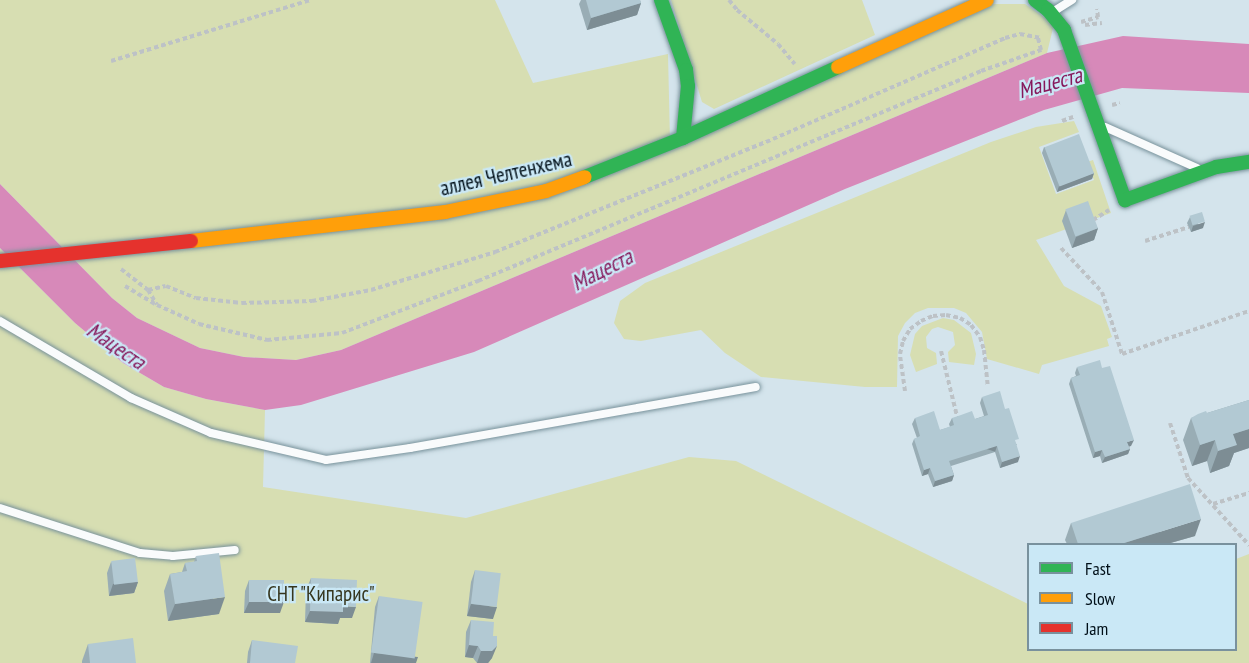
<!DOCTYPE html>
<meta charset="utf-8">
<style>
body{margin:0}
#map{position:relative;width:1249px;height:663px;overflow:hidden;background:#d4e4ec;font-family:"PT Sans Narrow",sans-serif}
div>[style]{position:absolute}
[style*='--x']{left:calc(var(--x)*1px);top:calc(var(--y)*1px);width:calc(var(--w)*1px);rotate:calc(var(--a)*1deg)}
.green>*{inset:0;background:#d7deb2}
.water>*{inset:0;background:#d789b9}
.path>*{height:4px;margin-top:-2px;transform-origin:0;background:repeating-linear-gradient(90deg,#bdc2c6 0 4.5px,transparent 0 7.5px)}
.roads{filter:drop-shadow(0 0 2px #78929b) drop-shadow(0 0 2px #78929b)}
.lane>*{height:8px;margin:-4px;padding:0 4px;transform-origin:4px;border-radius:4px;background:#f9fbfc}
.fast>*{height:14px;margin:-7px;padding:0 7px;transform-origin:7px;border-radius:7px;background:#30b455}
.slow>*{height:14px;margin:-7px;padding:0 7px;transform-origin:7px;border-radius:7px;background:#ff9f0a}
.jam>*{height:14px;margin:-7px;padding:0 7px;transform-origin:7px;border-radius:7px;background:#e5322d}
.wall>*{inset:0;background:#99adb5}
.shaded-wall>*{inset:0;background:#7d8d94;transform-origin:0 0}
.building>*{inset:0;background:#b2c9d3;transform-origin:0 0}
span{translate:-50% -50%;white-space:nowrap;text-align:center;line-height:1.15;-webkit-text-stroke:4.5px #cae8f6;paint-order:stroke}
.street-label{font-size:21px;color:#000f18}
.park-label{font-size:21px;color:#36361e}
.water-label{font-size:22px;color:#86195c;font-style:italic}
.legend{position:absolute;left:1027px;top:543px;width:210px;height:108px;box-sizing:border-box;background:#cae8f6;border:2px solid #79919d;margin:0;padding:8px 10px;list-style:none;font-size:18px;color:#000f18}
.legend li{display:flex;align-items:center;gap:12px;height:30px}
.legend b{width:30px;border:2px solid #79919d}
</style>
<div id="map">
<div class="green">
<i style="clip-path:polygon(0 0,495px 0,533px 83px,668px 54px,670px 141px,993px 4px,1025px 4px,1054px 24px,1047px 53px,341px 350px,296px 360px,244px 357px,200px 348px,137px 318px,112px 298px,0 184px)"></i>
<i style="clip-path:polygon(671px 0,862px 0,875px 35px,714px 109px,702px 102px)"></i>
<i style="clip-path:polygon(1074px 121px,1079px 132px,1039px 147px,1056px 194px,1094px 180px,1087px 162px,1093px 160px,1111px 213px,1036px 240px,1064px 286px,1101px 306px,1112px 337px,1107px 339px,1109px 346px,1042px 365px,1039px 374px,987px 359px,982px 332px,966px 313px,954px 308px,928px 308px,915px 313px,905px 323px,898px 336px,897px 387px,865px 387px,761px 377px,725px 353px,701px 330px,641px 341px,624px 339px,614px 323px,620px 301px,645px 283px,991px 142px,1036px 127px)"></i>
<i style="clip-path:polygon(0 248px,75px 323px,123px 363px,164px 387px,206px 399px,265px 410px,263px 487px,466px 518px,689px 457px,736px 461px,1028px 604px,1028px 650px,1236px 650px,1236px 559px,1249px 554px,1249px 663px,0 663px)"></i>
<i style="clip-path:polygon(943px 318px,954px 320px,971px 333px,976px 354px,974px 365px,949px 362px,948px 352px,955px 345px,953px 332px,938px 327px,932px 329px,926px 337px,927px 348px,936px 353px,937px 364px,916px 372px,910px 355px,915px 334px,922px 326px)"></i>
</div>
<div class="water">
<i style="clip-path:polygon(1123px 36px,1249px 44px,1249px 93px,1122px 88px,1044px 110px,845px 189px,474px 352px,301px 405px,265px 410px,206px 399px,164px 387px,123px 363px,75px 323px,0 248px,0 184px,112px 298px,137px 318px,200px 348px,244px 357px,296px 360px,341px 350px,1047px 53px)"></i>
</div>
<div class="path">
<i style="--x:729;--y:0;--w:13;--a:51"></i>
<i style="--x:737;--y:10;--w:53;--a:39.7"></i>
<i style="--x:778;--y:44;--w:26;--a:50"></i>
<i style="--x:1081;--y:22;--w:18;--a:-16"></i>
<i style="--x:1098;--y:17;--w:8;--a:-97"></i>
<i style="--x:1085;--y:25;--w:17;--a:-7"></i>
<i style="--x:111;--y:61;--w:209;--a:-17"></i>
<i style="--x:1112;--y:105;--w:8;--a:-14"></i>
<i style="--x:1062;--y:121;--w:12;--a:-20"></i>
<i style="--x:1093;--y:220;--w:19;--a:-32"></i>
<i style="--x:1145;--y:241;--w:46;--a:-17.7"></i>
<i style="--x:1061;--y:248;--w:60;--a:47"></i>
<i style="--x:1102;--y:292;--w:65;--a:72.1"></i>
<i style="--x:1122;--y:354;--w:134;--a:-18.7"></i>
<i style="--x:121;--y:269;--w:34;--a:38"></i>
<i style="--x:148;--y:290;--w:17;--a:59"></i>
<i style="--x:157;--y:305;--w:46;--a:24.3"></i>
<i style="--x:199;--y:324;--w:70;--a:13.2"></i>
<i style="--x:267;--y:340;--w:75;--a:-5.3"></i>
<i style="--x:342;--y:333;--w:146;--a:-20.9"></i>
<i style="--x:478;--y:281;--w:545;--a:-22.66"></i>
<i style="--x:981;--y:71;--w:64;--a:-19.3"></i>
<i style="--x:1041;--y:50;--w:12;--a:-104"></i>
<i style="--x:125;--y:286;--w:35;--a:31"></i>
<i style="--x:148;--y:290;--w:18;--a:-13"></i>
<i style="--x:166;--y:286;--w:32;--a:22"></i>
<i style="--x:196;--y:298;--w:46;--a:6.2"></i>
<i style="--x:242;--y:303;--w:70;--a:-1.6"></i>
<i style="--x:312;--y:301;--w:60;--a:-10.6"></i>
<i style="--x:371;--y:290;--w:130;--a:-17"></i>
<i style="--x:495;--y:252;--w:300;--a:-22.1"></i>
<i style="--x:773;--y:139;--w:253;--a:-23.5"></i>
<i style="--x:1005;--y:38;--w:16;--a:-15"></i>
<i style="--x:1020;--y:34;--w:20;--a:11"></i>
<i style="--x:941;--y:351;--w:71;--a:76.2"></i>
<i style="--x:905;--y:391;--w:37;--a:-98"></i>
<i style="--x:900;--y:354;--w:13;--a:-77"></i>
<i style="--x:903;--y:341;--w:14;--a:-60"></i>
<i style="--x:910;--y:329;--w:14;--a:-36"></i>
<i style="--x:921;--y:321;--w:13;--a:-23"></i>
<i style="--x:933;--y:316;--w:13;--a:-4"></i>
<i style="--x:946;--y:315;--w:14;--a:12"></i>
<i style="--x:960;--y:318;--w:13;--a:32"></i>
<i style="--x:971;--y:325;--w:15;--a:53"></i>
<i style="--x:980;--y:337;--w:14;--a:73"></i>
<i style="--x:984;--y:350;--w:37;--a:84"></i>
<i style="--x:1170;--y:423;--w:58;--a:71.9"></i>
<i style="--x:1188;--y:478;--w:91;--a:47.7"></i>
<i style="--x:1213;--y:504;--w:38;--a:-17"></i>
</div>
<div class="roads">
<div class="lane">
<i style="--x:1051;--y:13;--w:25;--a:-32"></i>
<i style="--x:1105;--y:127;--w:101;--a:24"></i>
<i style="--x:0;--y:321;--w:152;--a:30.4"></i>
<i style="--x:131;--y:398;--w:87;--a:23.6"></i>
<i style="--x:211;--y:433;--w:118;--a:13.2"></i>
<i style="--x:326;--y:460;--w:85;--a:-8.1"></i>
<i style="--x:410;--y:448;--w:351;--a:-10"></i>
<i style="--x:0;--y:508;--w:147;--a:17.8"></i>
<i style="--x:140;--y:553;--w:33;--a:5"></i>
<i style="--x:173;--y:556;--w:62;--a:-5.5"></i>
</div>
<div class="fast">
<i style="--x:661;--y:0;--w:74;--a:70.3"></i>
<i style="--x:686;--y:70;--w:16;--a:83"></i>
<i style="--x:688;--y:86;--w:52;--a:95.5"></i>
<i style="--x:1035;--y:0;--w:16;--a:38"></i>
<i style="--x:1048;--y:10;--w:26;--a:51"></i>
<i style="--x:1064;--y:30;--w:181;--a:70.3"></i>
<i style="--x:1125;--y:200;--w:97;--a:-19.9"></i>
<i style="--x:1216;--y:167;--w:33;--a:-9"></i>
<i style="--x:585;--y:177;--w:105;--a:-21.7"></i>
<i style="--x:683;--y:138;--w:170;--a:-24.6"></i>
</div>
<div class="slow">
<i style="--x:838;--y:67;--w:163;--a:-24.2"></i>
<i style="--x:191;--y:241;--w:256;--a:-6.5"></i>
<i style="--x:445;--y:212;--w:103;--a:-11.7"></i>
<i style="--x:546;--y:191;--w:41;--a:-19.7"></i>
</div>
<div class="jam">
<i style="--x:0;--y:261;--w:192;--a:-6"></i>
</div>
</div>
<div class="wall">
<i style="clip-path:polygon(581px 0,640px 0,641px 3px,637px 15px,587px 30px,579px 4px)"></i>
<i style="clip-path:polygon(1044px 147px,1094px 173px,1092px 179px,1057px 192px,1042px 153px)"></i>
<i style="clip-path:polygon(1066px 210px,1098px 228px,1094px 240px,1072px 248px,1062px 221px)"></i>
<i style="clip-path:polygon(1190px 217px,1203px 228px,1191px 232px,1187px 223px)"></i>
<i style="clip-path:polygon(1077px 367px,1131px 446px,1129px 446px,1130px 449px,1128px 454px,1102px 463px,1100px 456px,1093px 458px,1069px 384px,1071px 378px,1076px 376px,1075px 373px)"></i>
<i style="clip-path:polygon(982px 397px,1017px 445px,1016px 445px,1018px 462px,1000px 468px,995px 452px,951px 466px,954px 475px,952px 481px,933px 487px,928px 474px,922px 476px,912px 444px,914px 439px,917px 438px,912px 424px,915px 418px,940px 430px,950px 427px,949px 424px,952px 418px,975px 419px,984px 416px,980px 403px)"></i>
<i style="clip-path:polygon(1249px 400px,1249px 448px,1234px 453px,1229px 466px,1210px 473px,1207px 461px,1192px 466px,1183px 440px,1191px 418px)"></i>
<i style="clip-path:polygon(1071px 523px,1195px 536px,1167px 544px,1067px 544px,1065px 540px)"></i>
<i style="clip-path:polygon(196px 556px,219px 614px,168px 621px,164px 591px,170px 574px,182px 572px,185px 563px,194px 562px)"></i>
<i style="clip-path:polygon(111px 562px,138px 582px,134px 593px,109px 596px,107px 573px)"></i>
<i style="clip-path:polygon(475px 570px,493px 619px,467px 616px,471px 582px)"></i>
<i style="clip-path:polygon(311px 578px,352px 618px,340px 618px,338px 624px,305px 622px,306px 590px)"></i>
<i style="clip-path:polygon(249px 580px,280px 613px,244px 613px,245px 591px)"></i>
<i style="clip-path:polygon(379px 596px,416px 663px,370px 663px,375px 607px)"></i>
<i style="clip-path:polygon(471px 620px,492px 658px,488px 663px,477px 663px,473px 658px,465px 657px,466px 632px)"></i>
<i style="clip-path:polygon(252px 640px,295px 663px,247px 663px,248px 652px)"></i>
<i style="clip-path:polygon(88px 644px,136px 663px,82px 663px,82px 661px)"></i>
</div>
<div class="shaded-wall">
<i style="clip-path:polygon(641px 3px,637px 15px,587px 30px,591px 18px)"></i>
<i style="clip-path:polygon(1094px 173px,1092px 179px,1057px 192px,1059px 186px)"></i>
<i style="clip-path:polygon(1205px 222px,1203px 228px,1191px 232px,1193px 226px)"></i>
<i style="clip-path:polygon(1098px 228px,1094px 240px,1072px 248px,1076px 237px)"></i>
<i style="clip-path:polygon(1249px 429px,1249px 448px,1234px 453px,1229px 466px,1210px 473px,1218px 451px,1233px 434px)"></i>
<i style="clip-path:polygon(1134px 440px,1131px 446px,1125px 448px,1127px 442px)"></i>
<i style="clip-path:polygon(1215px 440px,1207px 461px,1192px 466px,1200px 445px)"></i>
<i style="left:997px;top:446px;width:6px;height:50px;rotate:108deg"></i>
<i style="clip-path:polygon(1130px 449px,1128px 454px,1102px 463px,1105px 457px)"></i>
<i style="clip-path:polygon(1102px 450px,1100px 456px,1093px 458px,1095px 452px)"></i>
<i style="clip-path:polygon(1020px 456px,1018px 462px,1000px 468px,1002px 462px)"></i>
<i style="clip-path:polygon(930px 468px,928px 474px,922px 476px,924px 470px)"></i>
<i style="clip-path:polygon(954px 475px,952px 481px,933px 487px,935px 481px)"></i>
<i style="clip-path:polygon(1201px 519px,1195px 536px,1167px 544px,1121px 544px)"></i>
<i style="clip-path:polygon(138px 582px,134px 593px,109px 596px,113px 584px)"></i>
<i style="clip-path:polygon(225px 597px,219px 614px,168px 621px,175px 604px)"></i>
<i style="clip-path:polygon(249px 602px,284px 602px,280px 613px,244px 613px)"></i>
<i style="clip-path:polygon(471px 604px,497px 607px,493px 619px,467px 616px)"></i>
<i style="clip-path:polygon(343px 606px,356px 607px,352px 618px,340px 618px,338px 624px,305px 622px,310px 611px)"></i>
<i style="clip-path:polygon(469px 645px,478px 646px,473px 658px,465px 657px)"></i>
<i style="clip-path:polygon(497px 646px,492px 658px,488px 663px,477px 663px,481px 651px)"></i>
<i style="clip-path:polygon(374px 653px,418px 657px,416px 663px,371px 663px)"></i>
</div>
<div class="building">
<i style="clip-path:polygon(586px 0,640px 0,641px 3px,591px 18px)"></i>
<i style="left:1079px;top:134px;width:42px;height:37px;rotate:69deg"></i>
<i style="left:1088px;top:201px;width:29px;height:24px;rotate:70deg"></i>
<i style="left:1202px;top:212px;width:10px;height:13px;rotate:73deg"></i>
<i style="clip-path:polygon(1100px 360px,1102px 368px,1110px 366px,1134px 440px,1127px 442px,1130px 449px,1105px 457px,1102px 450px,1095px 452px,1071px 378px,1080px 375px,1077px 367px)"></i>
<i style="clip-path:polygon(1000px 391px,1005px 409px,1009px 408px,1019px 439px,1015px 440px,1020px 456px,1002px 462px,997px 446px,949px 461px,954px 475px,935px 481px,930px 468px,924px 470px,914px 439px,920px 436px,915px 418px,934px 411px,940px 430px,954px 425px,952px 418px,961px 415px,972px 411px,975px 419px,988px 415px,982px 397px)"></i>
<i style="clip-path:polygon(1249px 400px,1249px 429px,1233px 434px,1237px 445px,1218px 451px,1215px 440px,1200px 445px,1191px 418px,1198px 414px,1206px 411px,1207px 413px)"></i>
<i style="clip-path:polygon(1190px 484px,1201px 519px,1121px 544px,1078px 544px,1071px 523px)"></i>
<i style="clip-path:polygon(219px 553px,225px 597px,175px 604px,170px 574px,187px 571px,185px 563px,197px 561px,196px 556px)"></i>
<i style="left:135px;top:558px;width:24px;height:24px;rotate:83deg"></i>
<i style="left:475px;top:570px;width:26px;height:34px;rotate:7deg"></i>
<i style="clip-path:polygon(311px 578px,357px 580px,356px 607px,343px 606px,343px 612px,310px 611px)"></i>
<i style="left:249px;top:580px;width:35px;height:22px"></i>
<i style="left:379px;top:596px;width:44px;height:57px;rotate:8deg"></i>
<i style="clip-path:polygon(471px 620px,494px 622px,493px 636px,497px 636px,497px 646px,492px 651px,481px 651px,478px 646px,469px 645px)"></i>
<i style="clip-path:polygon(133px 638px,136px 663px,90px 663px,88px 644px)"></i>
<i style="clip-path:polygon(252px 640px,298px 646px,295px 663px,250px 663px)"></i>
</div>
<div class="street-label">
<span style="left:506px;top:174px;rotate:-13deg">аллея Челтенхема</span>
</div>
<div class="park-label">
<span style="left:321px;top:594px">СНТ "Кипарис"</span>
</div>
<div class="water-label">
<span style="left:1050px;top:83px;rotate:-15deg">Мацеста</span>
<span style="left:602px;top:270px;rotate:-27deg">Мацеста</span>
<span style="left:116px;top:346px;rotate:34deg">Мацеста</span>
</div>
<ul class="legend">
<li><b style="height:8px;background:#30b455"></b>Fast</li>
<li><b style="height:8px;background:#ff9f0a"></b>Slow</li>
<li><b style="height:8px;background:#e5322d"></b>Jam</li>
</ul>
</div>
